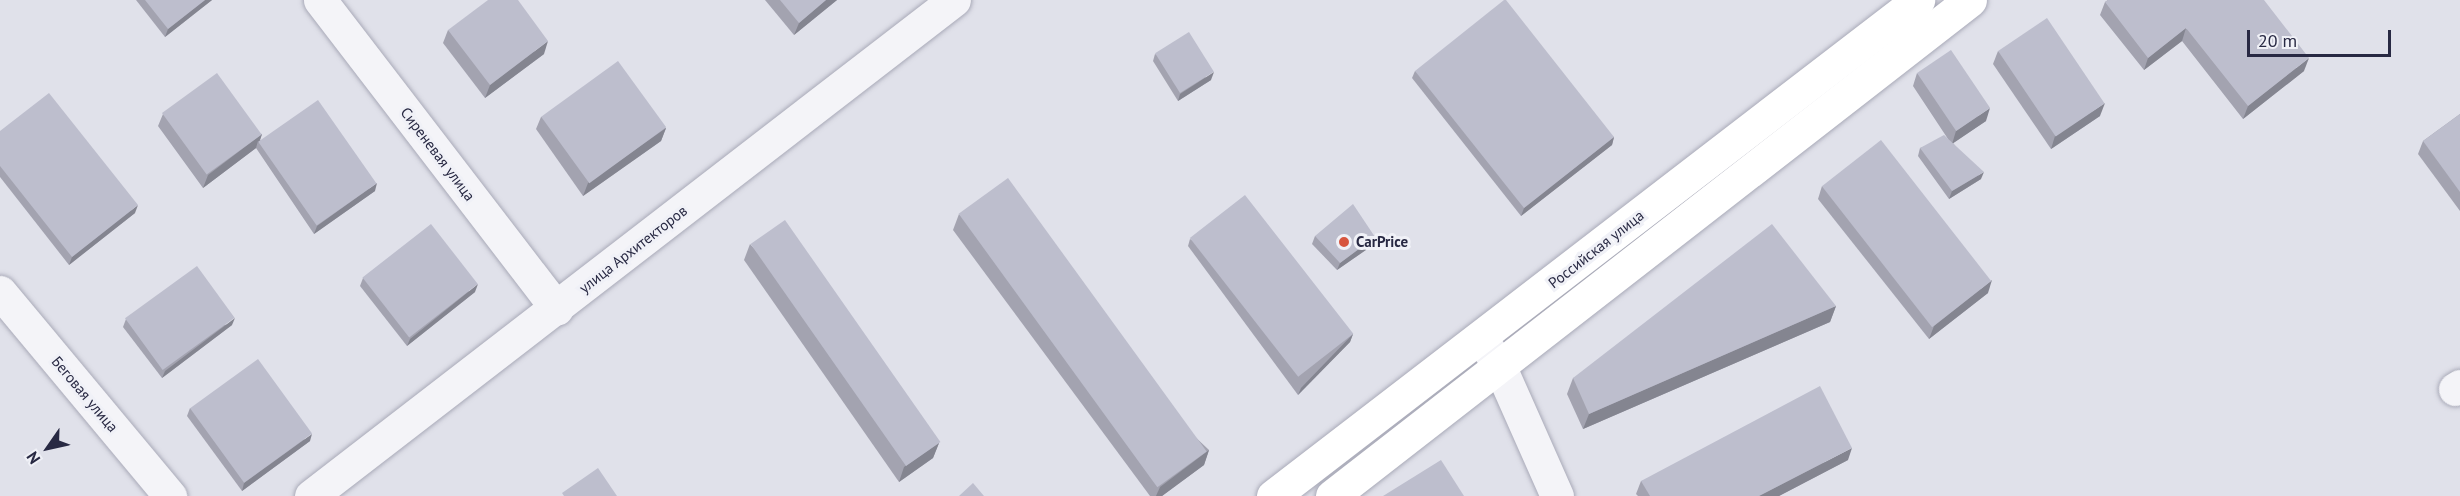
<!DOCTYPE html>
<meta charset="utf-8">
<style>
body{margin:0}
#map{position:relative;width:2460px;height:496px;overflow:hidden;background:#e0e1ea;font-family:"PT Sans",sans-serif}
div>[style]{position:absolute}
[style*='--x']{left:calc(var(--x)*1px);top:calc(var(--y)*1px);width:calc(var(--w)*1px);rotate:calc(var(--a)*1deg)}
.roads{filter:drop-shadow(0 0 2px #a9aab8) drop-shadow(0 0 2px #a9aab8)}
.minor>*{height:33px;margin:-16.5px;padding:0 16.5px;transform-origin:16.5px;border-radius:16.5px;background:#f4f4f8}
.secondary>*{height:33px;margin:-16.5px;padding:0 16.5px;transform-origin:16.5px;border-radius:16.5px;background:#fff}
.wall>*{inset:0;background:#a3a3b0}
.shaded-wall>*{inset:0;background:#848590}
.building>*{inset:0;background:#bdbecd;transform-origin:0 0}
.dots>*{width:16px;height:16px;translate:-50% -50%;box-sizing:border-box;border:3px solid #f0f1f7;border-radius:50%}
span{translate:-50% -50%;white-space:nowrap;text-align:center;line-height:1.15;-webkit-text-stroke:6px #f0f1f7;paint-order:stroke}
.street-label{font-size:15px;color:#282943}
.poi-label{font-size:15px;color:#282943;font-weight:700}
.left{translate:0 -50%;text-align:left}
.north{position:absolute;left:18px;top:418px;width:60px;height:60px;-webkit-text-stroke:4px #f0f1f7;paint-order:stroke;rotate:236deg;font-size:16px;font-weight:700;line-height:24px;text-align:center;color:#282943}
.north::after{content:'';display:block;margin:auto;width:21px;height:27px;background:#282943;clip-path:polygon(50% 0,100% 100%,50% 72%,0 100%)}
.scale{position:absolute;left:2247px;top:30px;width:144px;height:27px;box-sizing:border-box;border:3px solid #282943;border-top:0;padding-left:8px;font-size:18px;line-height:21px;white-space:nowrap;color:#282943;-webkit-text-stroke:4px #f0f1f7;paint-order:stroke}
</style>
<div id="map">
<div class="roads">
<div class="minor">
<i style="--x:320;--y:0;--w:389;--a:52.5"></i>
<i style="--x:0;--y:292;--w:266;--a:50.2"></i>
<i style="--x:1481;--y:339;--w:32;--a:55"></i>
<i style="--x:1499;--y:365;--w:143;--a:66.1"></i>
<i style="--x:2455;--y:389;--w:6;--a:-31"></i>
<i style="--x:311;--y:496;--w:812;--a:-37.65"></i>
</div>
<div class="secondary">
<i style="--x:1273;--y:496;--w:814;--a:-37.56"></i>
<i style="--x:1332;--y:496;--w:808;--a:-37.86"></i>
</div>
</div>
<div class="wall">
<i style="clip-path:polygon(136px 0,212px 0,165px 37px)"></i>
<i style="clip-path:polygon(765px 0,837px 0,794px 35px)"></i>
<i style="clip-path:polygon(2108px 0,2304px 71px,2243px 119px,2182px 41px,2144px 70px,2100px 15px,2105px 2px)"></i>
<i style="clip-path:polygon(448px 30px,544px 54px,485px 98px,443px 43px)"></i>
<i style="clip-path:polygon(1998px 51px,2100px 116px,2051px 149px,1993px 64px)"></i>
<i style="clip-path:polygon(1155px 54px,1211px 80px,1178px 101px,1153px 61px)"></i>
<i style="clip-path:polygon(1415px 71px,1614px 137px,1612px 145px,1521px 216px,1412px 78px)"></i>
<i style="clip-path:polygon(1917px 73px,1986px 121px,1953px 143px,1981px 179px,1949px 199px,1918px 156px,1920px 148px,1948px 139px,1913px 86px)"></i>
<i style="clip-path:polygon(163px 114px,262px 134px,260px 140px,375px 191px,314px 234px,256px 148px,203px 188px,158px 126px)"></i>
<i style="clip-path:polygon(2460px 114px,2460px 211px,2418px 154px,2423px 141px)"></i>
<i style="clip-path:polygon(541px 117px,666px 128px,661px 141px,583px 196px,536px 129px)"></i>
<i style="clip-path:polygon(0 131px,135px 213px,69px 265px,0 177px)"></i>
<i style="clip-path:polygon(1822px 186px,1988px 293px,1929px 339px,1818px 199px)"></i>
<i style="clip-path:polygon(959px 214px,1209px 450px,1204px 465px,1162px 496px,1150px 496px,953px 230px)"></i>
<i style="clip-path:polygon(1315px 236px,1375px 237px,1373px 245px,1337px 270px,1312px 244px)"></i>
<i style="clip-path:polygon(1190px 239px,1353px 334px,1350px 342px,1298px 395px,1188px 246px)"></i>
<i style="clip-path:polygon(750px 244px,939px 443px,933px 458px,899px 482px,744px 260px)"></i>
<i style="clip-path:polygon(363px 278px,475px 292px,407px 346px,360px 286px)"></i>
<i style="clip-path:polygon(1836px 306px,1830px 322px,1583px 429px,1567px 394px,1573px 378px)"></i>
<i style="clip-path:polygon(126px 319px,232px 325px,162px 378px,123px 327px)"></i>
<i style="clip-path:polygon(190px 408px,310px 441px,242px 491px,187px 416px)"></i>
<i style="clip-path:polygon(1848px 460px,1779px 496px,1638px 496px,1636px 494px,1641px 481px)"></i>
</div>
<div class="shaded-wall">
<i style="clip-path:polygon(205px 0,212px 0,165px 37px,168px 29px)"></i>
<i style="clip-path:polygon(826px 0,837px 0,794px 35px,799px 23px)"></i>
<i style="clip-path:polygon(2186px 28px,2182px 41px,2144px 70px,2148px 58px)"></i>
<i style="clip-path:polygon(548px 41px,544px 54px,485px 98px,490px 85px)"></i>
<i style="clip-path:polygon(2309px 58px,2304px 71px,2243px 119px,2248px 106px)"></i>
<i style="clip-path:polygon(1214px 72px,1211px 80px,1178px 101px,1180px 94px)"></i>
<i style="clip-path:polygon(2105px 103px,2100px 116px,2051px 149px,2055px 136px)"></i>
<i style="clip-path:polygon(1990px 108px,1986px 121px,1952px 144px,1956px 131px)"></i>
<i style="clip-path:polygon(666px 128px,661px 141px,583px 196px,588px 183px)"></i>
<i style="clip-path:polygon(262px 134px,259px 143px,258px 141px,256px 148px,203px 188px,208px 175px)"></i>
<i style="clip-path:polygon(1614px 137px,1612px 145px,1521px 216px,1524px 208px)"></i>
<i style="clip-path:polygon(1984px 172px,1981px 179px,1949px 199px,1952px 191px)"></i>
<i style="clip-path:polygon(377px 183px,375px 191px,314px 234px,317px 226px)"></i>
<i style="clip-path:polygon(138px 205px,135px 213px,69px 265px,72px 257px)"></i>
<i style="clip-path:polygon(1375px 237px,1373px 245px,1337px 270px,1340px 263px)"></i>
<i style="clip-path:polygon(1992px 280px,1988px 293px,1929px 339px,1934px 326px)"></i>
<i style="clip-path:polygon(478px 284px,475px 292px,407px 346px,410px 339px)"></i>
<i style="clip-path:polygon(1836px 306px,1830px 322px,1583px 429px,1589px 414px)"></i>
<i style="clip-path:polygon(235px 318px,232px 325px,162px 378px,165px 371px)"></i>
<i style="clip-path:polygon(1353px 334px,1350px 342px,1298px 395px,1301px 388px)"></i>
<i style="clip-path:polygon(312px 434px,310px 441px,242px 491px,244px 483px)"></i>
<i style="clip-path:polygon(939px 443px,933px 458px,899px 482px,904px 467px)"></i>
<i style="clip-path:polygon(1852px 448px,1848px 460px,1779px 496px,1759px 496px)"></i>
<i style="clip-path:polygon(1209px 450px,1204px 465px,1162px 496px,1156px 496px,1160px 487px)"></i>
</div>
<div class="building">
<i style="clip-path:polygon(145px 0,205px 0,168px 29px)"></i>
<i style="clip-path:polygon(488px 0,518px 0,548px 41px,490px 85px,448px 30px)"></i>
<i style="clip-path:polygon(780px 0,826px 0,799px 23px)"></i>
<i style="clip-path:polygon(1504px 0,1506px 0,1614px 137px,1524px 208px,1415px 71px)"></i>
<i style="clip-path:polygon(2108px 0,2264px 0,2309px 58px,2248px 106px,2186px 28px,2148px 58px,2105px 2px)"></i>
<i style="left:2047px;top:18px;width:103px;height:59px;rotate:56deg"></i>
<i style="left:1189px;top:32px;width:47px;height:40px;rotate:58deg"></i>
<i style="left:1951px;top:50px;width:70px;height:41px;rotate:56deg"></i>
<i style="left:618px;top:61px;width:82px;height:95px;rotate:54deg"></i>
<i style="left:217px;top:73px;width:76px;height:68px;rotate:54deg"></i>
<i style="clip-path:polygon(49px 93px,138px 205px,72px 257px,0 166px,0 131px)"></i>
<i style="left:318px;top:100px;width:102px;height:73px;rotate:55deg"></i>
<i style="clip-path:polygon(2460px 114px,2460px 192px,2423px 141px)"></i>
<i style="clip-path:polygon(1944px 135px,1984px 172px,1952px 191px,1920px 148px)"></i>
<i style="left:1881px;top:140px;width:179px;height:75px;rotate:52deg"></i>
<i style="left:1008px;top:178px;width:338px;height:61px;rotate:54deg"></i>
<i style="left:1245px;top:195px;width:176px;height:70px;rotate:52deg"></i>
<i style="clip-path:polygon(1353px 204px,1375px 237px,1340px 263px,1315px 236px)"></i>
<i style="left:785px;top:220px;width:271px;height:42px;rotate:55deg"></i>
<i style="left:431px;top:224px;width:76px;height:87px;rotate:52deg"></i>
<i style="clip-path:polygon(1772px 224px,1836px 306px,1589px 414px,1573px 378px)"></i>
<i style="left:197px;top:266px;width:64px;height:89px;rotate:54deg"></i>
<i style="left:258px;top:359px;width:92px;height:84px;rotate:54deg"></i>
<i style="clip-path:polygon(1820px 386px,1852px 448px,1759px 496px,1650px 496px,1641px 481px)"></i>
<i style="clip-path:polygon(1441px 460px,1464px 496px,1383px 496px)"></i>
<i style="clip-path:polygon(598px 468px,617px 496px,564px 496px,562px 493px)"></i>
<i style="clip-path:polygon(973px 483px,984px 496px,959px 496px)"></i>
</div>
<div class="dots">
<i style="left:1344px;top:242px;background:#d7553e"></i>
</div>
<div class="street-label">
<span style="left:438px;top:154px;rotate:53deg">Сиреневая улица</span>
<span style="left:633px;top:249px;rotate:-38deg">улица Архитекторов</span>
<span style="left:1596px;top:249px;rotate:-38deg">Российская улица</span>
<span style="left:85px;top:394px;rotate:50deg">Беговая улица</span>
</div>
<div class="poi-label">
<span class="left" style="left:1356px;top:242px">CarPrice</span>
</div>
<div class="north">N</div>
<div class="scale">20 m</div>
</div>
